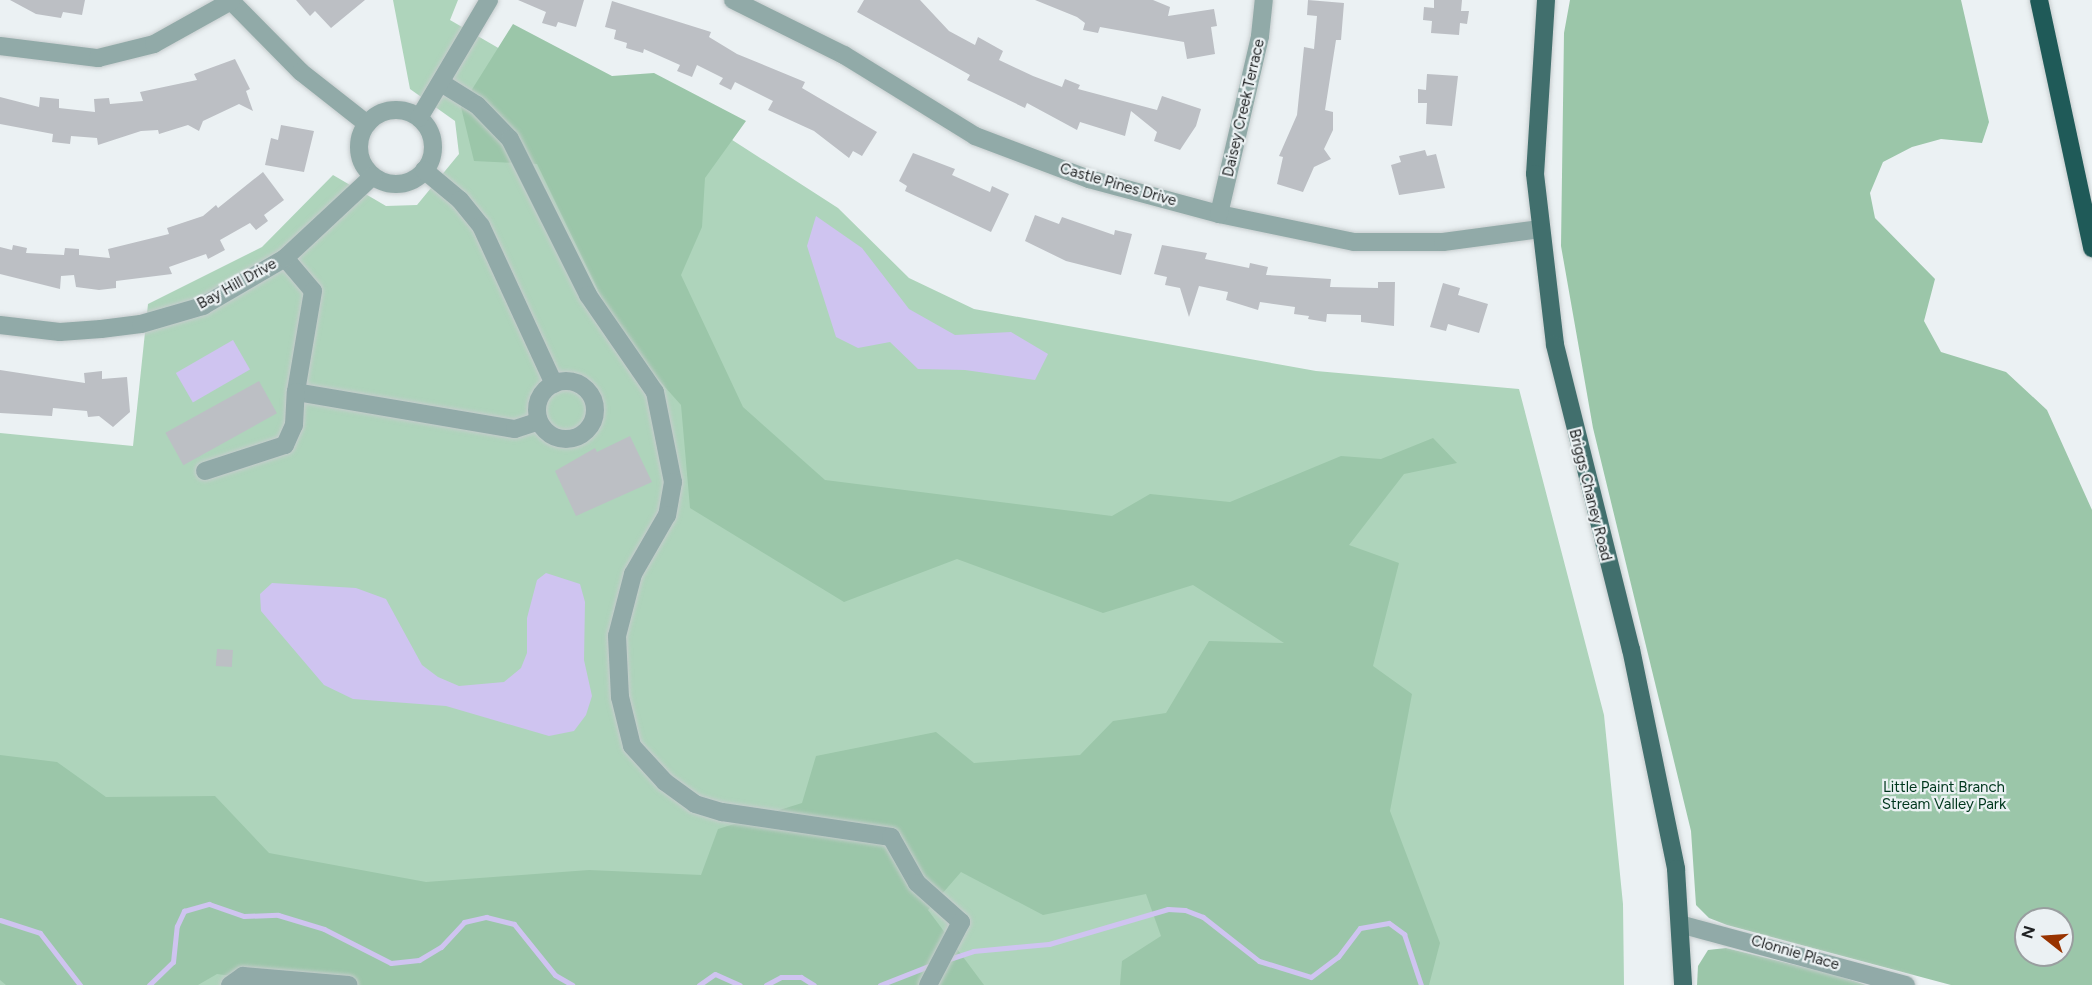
<!DOCTYPE html>
<style>
body{margin:0}
#map{position:relative;width:2092px;height:985px;overflow:hidden;background:#ebf1f3;font-family:Figtree,sans-serif}
div>[style]{position:absolute}
[style*='--x']{left:calc(var(--x)*1px);top:calc(var(--y)*1px);width:calc(var(--w)*1px);rotate:calc(var(--a)*1deg)}
.green>*{inset:0;background:#aed4bb}
.forest>*{inset:0;background:#9bc6a9}
.water>*{inset:0;background:#cfc4f0;transform-origin:0 0}
.stream>*{height:5px;margin:-2.5px;padding:0 2.5px;transform-origin:2.5px;border-radius:2.5px;background:#cfc4f0}
.building>*{inset:0;background:#bcbfc4;transform-origin:0 0}
.roads{filter:drop-shadow(0 0 2px #c6cccd) drop-shadow(0 0 2px #c6cccd)}
.minor>*{height:18px;margin:-9px;padding:0 9px;transform-origin:9px;border-radius:9px;background:#91aaa8}
.minor>.ring{margin:-9px;padding:0;box-sizing:content-box;background:none;border:18px solid #91aaa8;border-radius:50%}
.major>*{height:18px;margin:-9px;padding:0 9px;transform-origin:9px;border-radius:9px;background:#416f6d}
.highway>*{height:18px;margin:-9px;padding:0 9px;transform-origin:9px;border-radius:9px;background:#1f5a58}
span{translate:-50% -50%;white-space:nowrap;text-align:center;line-height:1.15;-webkit-text-stroke:4.5px #ebf1f3;paint-order:stroke}
.street-label{font-size:15px;color:#1f2122}
.park-label{font-size:15px;color:#00371d}
.north{position:absolute;left:2014px;top:907px;width:60px;height:60px;box-sizing:border-box;background:#ebf1f3;border:2px solid #999e9f;border-radius:50%;rotate:287deg;font-size:16px;font-weight:700;line-height:24px;text-align:center;color:#1f2122}
.north::after{content:'';display:block;margin:auto;width:21px;height:27px;background:#983300;clip-path:polygon(50% 0,100% 100%,50% 72%,0 100%)}
</style>
<div id="map">
<div class="green">
<i style="clip-path:polygon(393px 0,458px 0,450px 20px,564px 86px,695px 116px,838px 208px,909px 278px,974px 309px,1316px 371px,1519px 389px,1604px 715px,1623px 904px,1624px 985px,0 985px,0 433px,133px 446px,148px 304px,262px 247px,333px 175px,386px 206px,417px 205px,459px 154px,455px 121px,410px 89px)"></i>
</div>
<div class="forest">
<i style="clip-path:polygon(evenodd,1570px 0,1961px 0,1989px 122px,1982px 143px,1941px 139px,1912px 147px,1883px 162px,1870px 193px,1875px 218px,1935px 279px,1924px 321px,1941px 352px,2006px 372px,2047px 410px,2092px 510px,2092px 985px,1951px 985px,1727px 925px,1709px 918px,1696px 905px,1691px 831px,1593px 428px,1561px 246px,1564px 33px,1570px 0,2026px 919px,2062px 919px,2062px 955px,2026px 955px,2026px 919px)"></i>
<i style="clip-path:polygon(513px 24px,612px 76px,654px 73px,746px 121px,705px 178px,702px 227px,681px 275px,743px 407px,825px 480px,1112px 516px,1150px 494px,1230px 502px,1341px 456px,1381px 459px,1433px 438px,1457px 463px,1404px 474px,1349px 545px,1399px 563px,1373px 666px,1412px 694px,1390px 811px,1440px 943px,1429px 985px,1120px 985px,1122px 961px,1161px 936px,1146px 894px,1043px 915px,961px 872px,928px 910px,984px 985px,304px 985px,217px 974px,198px 985px,6px 985px,0 980px,0 755px,57px 762px,106px 797px,215px 796px,269px 853px,426px 882px,589px 870px,701px 875px,718px 829px,802px 803px,816px 756px,936px 732px,974px 763px,1080px 755px,1113px 721px,1166px 713px,1209px 641px,1284px 643px,1193px 585px,1103px 613px,957px 559px,844px 602px,690px 508px,681px 405px,621px 338px,537px 164px,474px 161px,461px 107px)"></i>
<i style="clip-path:polygon(1726px 948px,1836px 975px,1866px 985px,1697px 985px,1698px 966px,1708px 950px)"></i>
</div>
<div class="water">
<i style="clip-path:polygon(816px 216px,862px 248px,909px 309px,955px 335px,1011px 332px,1048px 354px,1035px 380px,965px 370px,918px 369px,890px 342px,858px 348px,836px 337px,807px 246px)"></i>
<i style="left:233px;top:340px;width:34px;height:66px;rotate:60deg"></i>
<i style="clip-path:polygon(546px 573px,580px 584px,585px 602px,584px 660px,592px 696px,586px 715px,574px 731px,549px 736px,446px 706px,353px 699px,324px 685px,261px 611px,260px 594px,272px 583px,356px 588px,386px 599px,422px 665px,438px 677px,459px 686px,504px 682px,521px 668px,527px 653px,527px 618px,537px 580px)"></i>
</div>
<div class="stream">
<i style="--x:0;--y:920;--w:42;--a:18"></i>
<i style="--x:40;--y:933;--w:66;--a:52.4"></i>
<i style="--x:946;--y:960;--w:28;--a:-18"></i>
<i style="--x:973;--y:951;--w:76;--a:-5.3"></i>
<i style="--x:1049;--y:944;--w:124;--a:-16.4"></i>
<i style="--x:1168;--y:909;--w:17;--a:3"></i>
<i style="--x:1185;--y:910;--w:19;--a:21"></i>
<i style="--x:1203;--y:917;--w:71;--a:38.2"></i>
<i style="--x:1259;--y:961;--w:54;--a:17.1"></i>
<i style="--x:1311;--y:977;--w:34;--a:-37"></i>
<i style="--x:1338;--y:957;--w:36;--a:-53"></i>
<i style="--x:1360;--y:928;--w:29;--a:-10"></i>
<i style="--x:1389;--y:923;--w:19;--a:36"></i>
<i style="--x:1404;--y:934;--w:54;--a:71.6"></i>
<i style="--x:149;--y:985;--w:33;--a:-44"></i>
<i style="--x:173;--y:962;--w:36;--a:-84"></i>
<i style="--x:177;--y:926;--w:17;--a:-65"></i>
<i style="--x:184;--y:911;--w:26;--a:-16"></i>
<i style="--x:209;--y:904;--w:37;--a:19"></i>
<i style="--x:244;--y:916;--w:34;--a:-2"></i>
<i style="--x:278;--y:915;--w:48;--a:16.9"></i>
<i style="--x:324;--y:929;--w:75;--a:26.9"></i>
<i style="--x:391;--y:963;--w:28;--a:-6"></i>
<i style="--x:419;--y:960;--w:26;--a:-31"></i>
<i style="--x:441;--y:947;--w:34;--a:-47"></i>
<i style="--x:464;--y:922;--w:23;--a:-13"></i>
<i style="--x:486;--y:917;--w:29;--a:14"></i>
<i style="--x:514;--y:924;--w:65;--a:51.2"></i>
<i style="--x:555;--y:975;--w:20;--a:30"></i>
<i style="--x:699;--y:985;--w:19;--a:-35"></i>
<i style="--x:715;--y:974;--w:27;--a:24"></i>
<i style="--x:766;--y:985;--w:17;--a:-28"></i>
<i style="--x:781;--y:977;--w:20;--a:0"></i>
<i style="--x:801;--y:977;--w:15;--a:32"></i>
<i style="--x:880;--y:985;--w:58;--a:-21.3"></i>
</div>
<div class="building">
<i style="clip-path:polygon(10px 0,85px 0,82px 15px,63px 12px,61px 18px,36px 14px)"></i>
<i style="clip-path:polygon(296px 0,365px 0,331px 28px,315px 11px,310px 16px)"></i>
<i style="clip-path:polygon(518px 0,584px 0,576px 27px,558px 22px,556px 27px,542px 23px,546px 12px)"></i>
<i style="clip-path:polygon(864px 0,920px 0,949px 31px,975px 45px,978px 37px,1003px 51px,999px 60px,1033px 76px,1062px 87px,1065px 79px,1080px 85px,1078px 89px,1157px 110px,1162px 96px,1201px 109px,1196px 126px,1180px 150px,1154px 141px,1157px 132px,1131px 111px,1125px 136px,1080px 122px,1077px 130px,1027px 103px,1025px 108px,967px 80px,970px 75px,857px 12px)"></i>
<i style="clip-path:polygon(1035px 0,1153px 0,1170px 7px,1168px 16px,1214px 9px,1217px 26px,1211px 27px,1215px 54px,1187px 59px,1184px 42px,1100px 27px,1098px 33px,1083px 30px,1085px 23px,1077px 17px)"></i>
<i style="clip-path:polygon(1308px 0,1344px 3px,1341px 40px,1336px 40px,1325px 110px,1333px 112px,1333px 130px,1324px 149px,1331px 159px,1314px 167px,1303px 192px,1277px 184px,1283px 157px,1279px 156px,1297px 115px,1304px 47px,1314px 49px,1317px 16px,1307px 15px)"></i>
<i style="clip-path:polygon(1434px 0,1462px 0,1461px 11px,1469px 11px,1467px 24px,1460px 23px,1459px 35px,1431px 33px,1432px 21px,1423px 20px,1424px 7px,1434px 8px)"></i>
<i style="clip-path:polygon(612px 1px,711px 32px,709px 37px,737px 54px,805px 82px,802px 88px,877px 132px,862px 156px,853px 151px,849px 158px,814px 131px,768px 110px,773px 101px,735px 82px,731px 90px,719px 84px,723px 78px,697px 65px,692px 77px,677px 71px,680px 65px,644px 49px,643px 53px,626px 48px,627px 43px,614px 39px,616px 30px,605px 27px)"></i>
<i style="clip-path:polygon(235px 59px,250px 89px,246px 91px,253px 111px,239px 104px,203px 121px,199px 131px,188px 125px,159px 134px,158px 130px,141px 131px,98px 145px,97px 138px,71px 136px,70px 144px,52px 142px,53px 134px,0 124px,0 97px,39px 107px,40px 97px,59px 99px,59px 108px,95px 112px,94px 99px,109px 98px,110px 104px,143px 101px,140px 92px,197px 80px,194px 74px)"></i>
<i style="clip-path:polygon(1427px 74px,1458px 76px,1452px 126px,1426px 124px,1427px 103px,1418px 103px,1418px 89px,1426px 90px)"></i>
<i style="clip-path:polygon(281px 125px,314px 131px,304px 172px,265px 165px,271px 138px,278px 140px)"></i>
<i style="clip-path:polygon(1425px 150px,1427px 156px,1436px 154px,1445px 188px,1399px 195px,1391px 165px,1401px 162px,1399px 156px)"></i>
<i style="clip-path:polygon(913px 153px,955px 169px,952px 175px,990px 192px,992px 186px,1009px 194px,991px 232px,905px 191px,907px 186px,899px 181px)"></i>
<i style="clip-path:polygon(263px 172px,284px 200px,264px 215px,268px 221px,256px 230px,250px 223px,220px 240px,225px 250px,208px 259px,206px 254px,169px 267px,172px 274px,116px 281px,116px 288px,99px 290px,76px 287px,74px 275px,61px 276px,60px 289px,0 274px,0 247px,12px 250px,13px 245px,27px 248px,26px 253px,64px 255px,65px 248px,79px 249px,79px 255px,110px 258px,108px 249px,169px 234px,167px 228px,203px 216px,216px 205px,218px 208px)"></i>
<i style="clip-path:polygon(1035px 215px,1059px 224px,1062px 217px,1114px 235px,1115px 230px,1132px 234px,1121px 275px,1066px 261px,1025px 241px)"></i>
<i style="clip-path:polygon(1162px 245px,1207px 253px,1205px 259px,1249px 268px,1250px 263px,1268px 267px,1266px 275px,1331px 279px,1330px 287px,1378px 288px,1378px 282px,1395px 282px,1394px 326px,1361px 322px,1361px 315px,1327px 314px,1326px 322px,1308px 319px,1309px 316px,1294px 314px,1295px 307px,1260px 302px,1258px 310px,1226px 300px,1228px 292px,1199px 286px,1189px 317px,1180px 288px,1165px 285px,1167px 277px,1154px 274px)"></i>
<i style="clip-path:polygon(1443px 283px,1460px 288px,1458px 295px,1488px 304px,1479px 333px,1448px 324px,1446px 331px,1430px 327px)"></i>
<i style="clip-path:polygon(0 370px,85px 383px,84px 373px,102px 371px,102px 379px,127px 377px,130px 412px,113px 427px,99px 416px,88px 417px,87px 411px,53px 408px,52px 416px,0 413px)"></i>
<i style="left:259px;top:381px;width:37px;height:107px;rotate:61deg"></i>
<i style="clip-path:polygon(630px 436px,652px 482px,576px 516px,555px 471px,595px 448px,597px 452px)"></i>
<i style="left:217px;top:649px;width:16px;height:17px;rotate:4deg"></i>
</div>
<div class="roads">
<div class="minor">
<i style="--x:230;--y:0;--w:101;--a:45.4"></i>
<i style="--x:301;--y:72;--w:84;--a:38.2"></i>
<i style="--x:733;--y:0;--w:124;--a:26.4"></i>
<i style="--x:844;--y:55;--w:154;--a:31.7"></i>
<i style="--x:975;--y:136;--w:122;--a:20.7"></i>
<i style="--x:1089;--y:179;--w:135;--a:15.1"></i>
<i style="--x:1219;--y:214;--w:138;--a:11.7"></i>
<i style="--x:1354;--y:242;--w:89;--a:0"></i>
<i style="--x:1443;--y:242;--w:98;--a:-7.6"></i>
<i style="--x:0;--y:46;--w:99;--a:7"></i>
<i style="--x:98;--y:58;--w:58;--a:-14"></i>
<i style="--x:154;--y:44;--w:88;--a:-29.2"></i>
<i style="--x:443;--y:84;--w:40;--a:32"></i>
<i style="--x:477;--y:105;--w:47;--a:45.9"></i>
<i style="--x:510;--y:139;--w:174;--a:63.4"></i>
<i style="--x:588;--y:295;--w:118;--a:55.4"></i>
<i style="--x:655;--y:392;--w:92;--a:78.7"></i>
<i style="--x:673;--y:482;--w:34;--a:100"></i>
<i style="--x:667;--y:515;--w:68;--a:120"></i>
<i style="--x:633;--y:574;--w:64;--a:104.5"></i>
<i style="--x:617;--y:636;--w:61;--a:87.2"></i>
<i style="--x:620;--y:697;--w:50;--a:76.2"></i>
<i style="--x:632;--y:746;--w:49;--a:47.5"></i>
<i style="--x:665;--y:782;--w:37;--a:36"></i>
<i style="--x:695;--y:804;--w:28;--a:17"></i>
<i style="--x:722;--y:812;--w:171;--a:8.4"></i>
<i style="--x:891;--y:837;--w:53;--a:60.5"></i>
<i style="--x:917;--y:883;--w:59;--a:41.6"></i>
<i style="--x:961;--y:922;--w:71;--a:117.6"></i>
<i class="ring" style="left:359px;top:110px;width:56px;height:56px"></i>
<i style="--x:419;--y:118;--w:137;--a:-59.3"></i>
<i style="--x:424;--y:170;--w:47;--a:39.8"></i>
<i style="--x:460;--y:200;--w:33;--a:51"></i>
<i style="--x:481;--y:226;--w:174;--a:65.2"></i>
<i style="--x:1219;--y:214;--w:183;--a:-77"></i>
<i style="--x:1260;--y:36;--w:36;--a:-84"></i>
<i style="--x:285;--y:258;--w:43;--a:49.7"></i>
<i style="--x:313;--y:291;--w:102;--a:99.6"></i>
<i style="--x:296;--y:392;--w:222;--a:9.6"></i>
<i style="--x:515;--y:429;--w:25;--a:-18"></i>
<i style="--x:0;--y:325;--w:60;--a:6.7"></i>
<i style="--x:60;--y:332;--w:41;--a:-4.2"></i>
<i style="--x:101;--y:329;--w:40;--a:-7.1"></i>
<i style="--x:141;--y:324;--w:65;--a:-16.2"></i>
<i style="--x:203;--y:306;--w:95;--a:-30.3"></i>
<i style="--x:285;--y:258;--w:120;--a:-43"></i>
<i class="ring" style="left:537px;top:381px;width:40px;height:40px"></i>
<i style="--x:205;--y:471;--w:84;--a:-18"></i>
<i style="--x:285;--y:445;--w:22;--a:-66"></i>
<i style="--x:294;--y:425;--w:33;--a:-87"></i>
<i style="--x:1683;--y:925;--w:231;--a:15.1"></i>
<i style="--x:230;--y:985;--w:16;--a:-35"></i>
<i style="--x:243;--y:976;--w:106;--a:4.9"></i>
</div>
<div class="major">
<i style="--x:1546;--y:0;--w:174;--a:93.6"></i>
<i style="--x:1535;--y:174;--w:172;--a:83.3"></i>
<i style="--x:1555;--y:345;--w:313;--a:76"></i>
<i style="--x:1631;--y:649;--w:225;--a:78.4"></i>
<i style="--x:1676;--y:869;--w:116;--a:86.5"></i>
</div>
<div class="highway">
<i style="--x:2039;--y:0;--w:254;--a:77.9"></i>
</div>
</div>
<div class="street-label">
<span style="left:1244px;top:108px;rotate:-77deg">Daisey Creek Terrace</span>
<span style="left:1118px;top:185px;rotate:16deg">Castle Pines Drive</span>
<span style="left:237px;top:284px;rotate:-29deg">Bay Hill Drive</span>
<span style="left:1590px;top:495px;rotate:76deg">Briggs Chaney Road</span>
<span style="left:1795px;top:953px;rotate:16deg">Clonnie Place</span>
</div>
<div class="park-label">
<span style="left:1944px;top:796px">Little Paint Branch<br>Stream Valley Park</span>
</div>
<div class="north">N</div>
</div>
